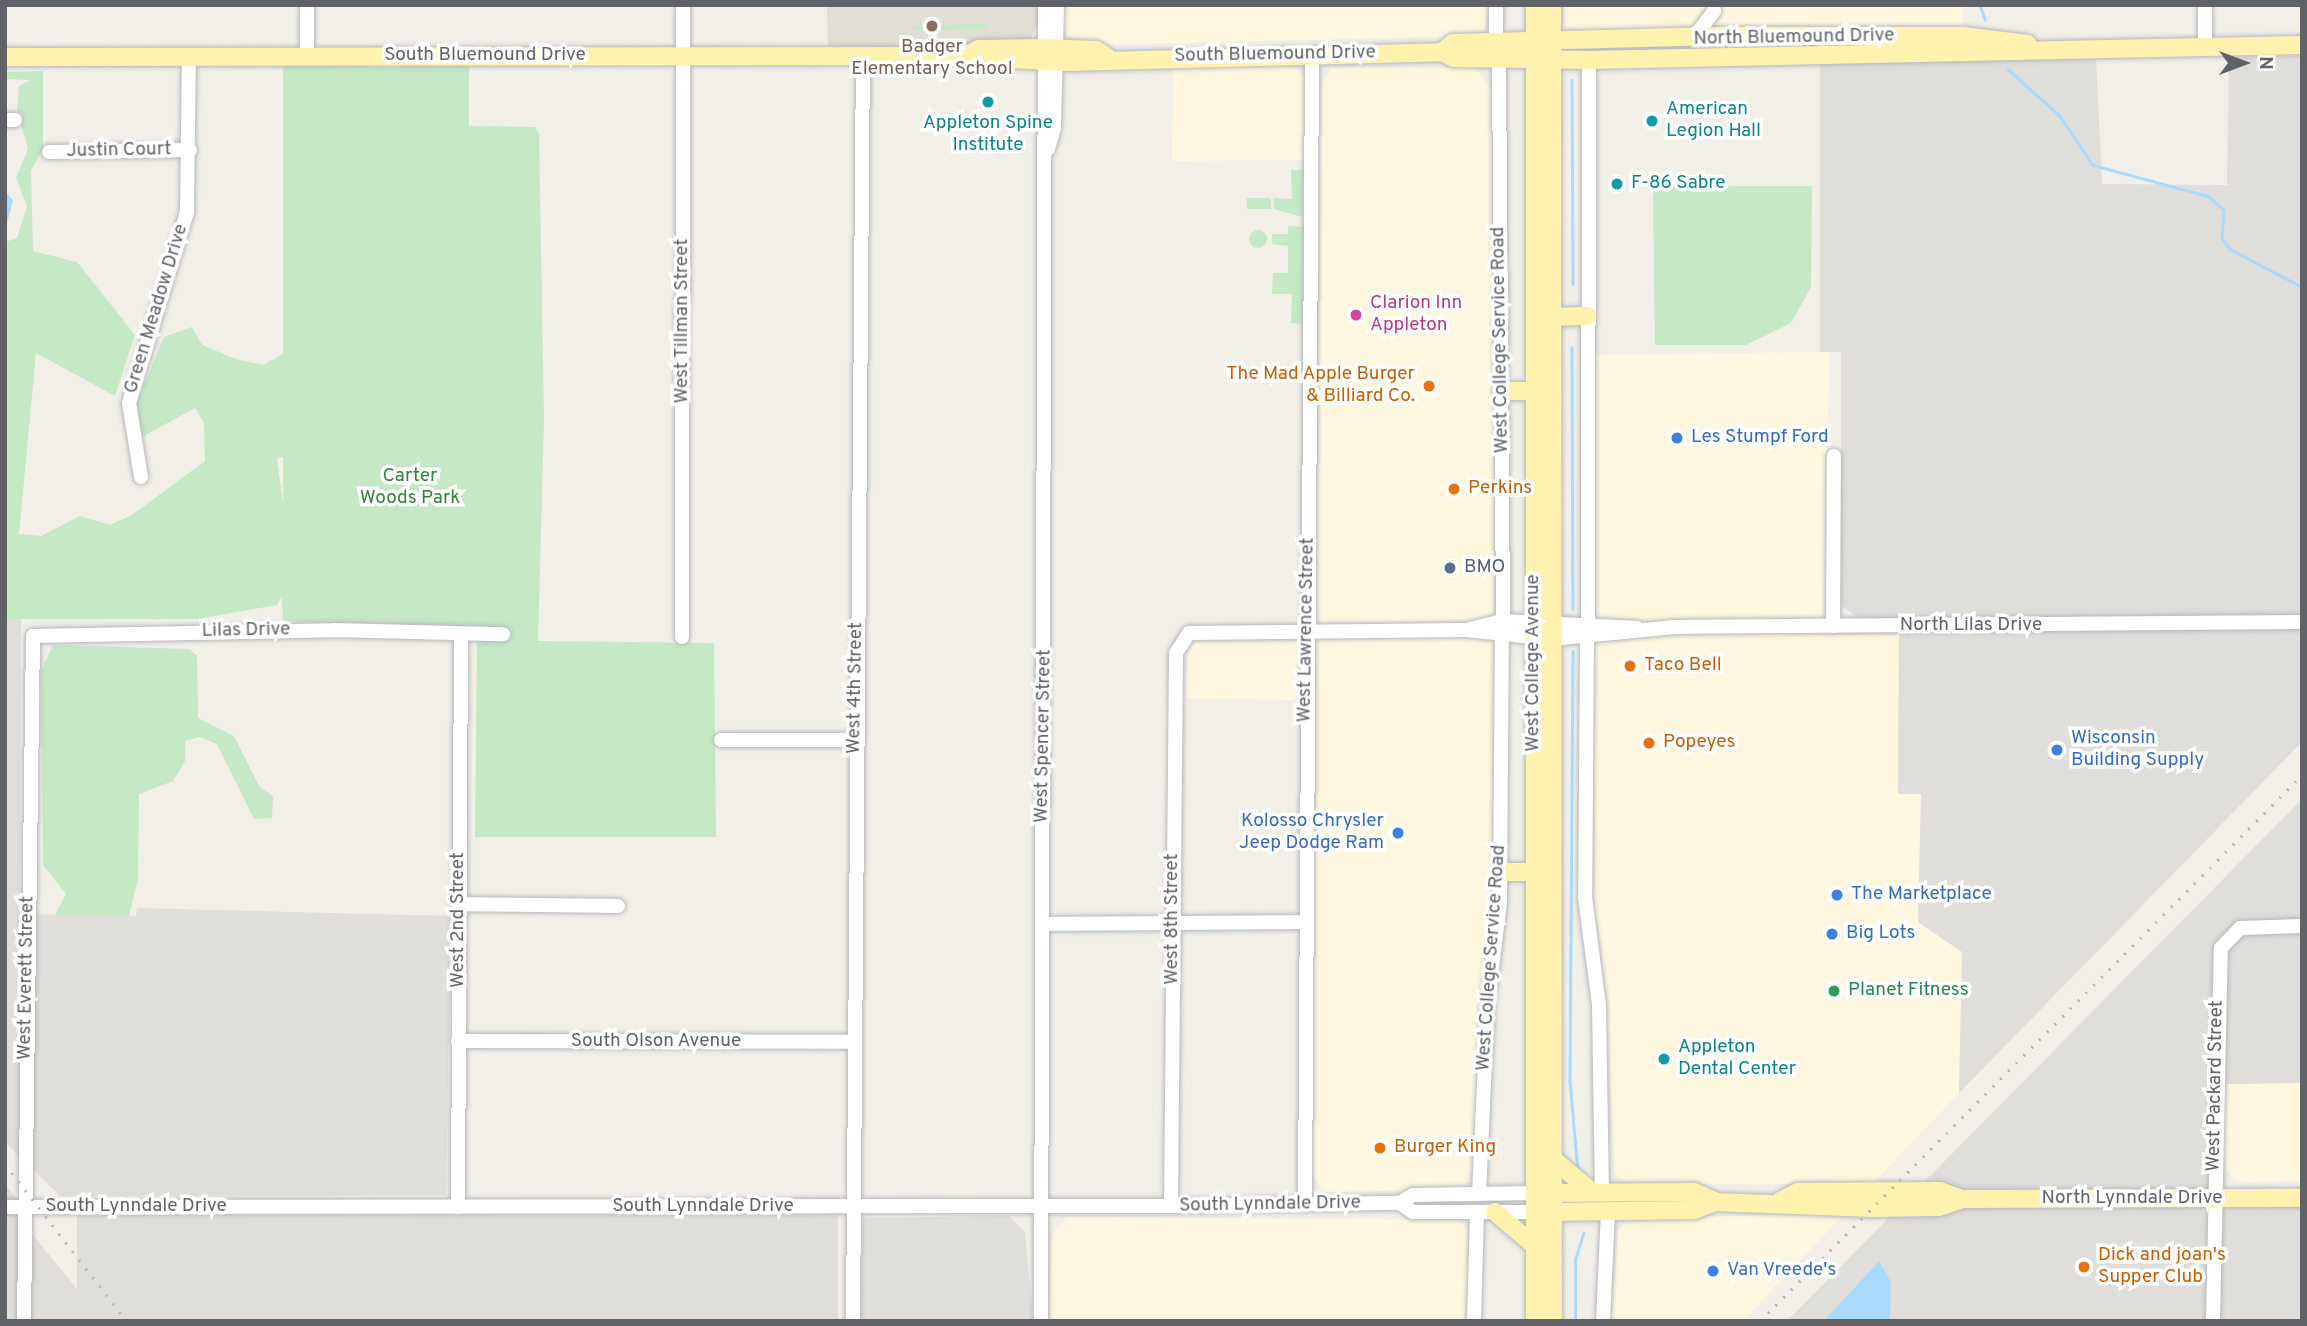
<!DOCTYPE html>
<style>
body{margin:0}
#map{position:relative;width:2307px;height:1326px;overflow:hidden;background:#f1efe8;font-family:Overpass,sans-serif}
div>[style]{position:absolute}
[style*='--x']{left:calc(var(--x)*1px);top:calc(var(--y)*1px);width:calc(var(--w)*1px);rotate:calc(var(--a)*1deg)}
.commercial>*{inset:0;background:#fef7e0;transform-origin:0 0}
.industrial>*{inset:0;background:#e0deda;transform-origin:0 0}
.education>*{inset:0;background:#e1ded6}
.green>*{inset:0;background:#c5e8c5;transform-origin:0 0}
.round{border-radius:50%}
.water>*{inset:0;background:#aadaff}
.stream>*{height:2.5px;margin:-1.25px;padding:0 1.25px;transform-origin:1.25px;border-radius:1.25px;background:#aadaff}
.roads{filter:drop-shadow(0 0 2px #b5b8bc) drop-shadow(0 0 2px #b5b8bc)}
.minor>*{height:14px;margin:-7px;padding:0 7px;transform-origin:7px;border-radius:7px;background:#fff}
.major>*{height:18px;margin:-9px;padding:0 9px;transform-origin:9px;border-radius:9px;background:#fff2af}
.rail>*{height:2.5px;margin-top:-1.25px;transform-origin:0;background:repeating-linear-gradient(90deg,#b6b7b8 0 2px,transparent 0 11px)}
.dots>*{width:19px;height:19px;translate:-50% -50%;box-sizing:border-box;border:4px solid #fff;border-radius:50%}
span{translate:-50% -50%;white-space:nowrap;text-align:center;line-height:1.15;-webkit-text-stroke:7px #fff;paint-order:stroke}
.street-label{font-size:19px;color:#5f6368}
.education-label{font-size:19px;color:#785e54}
.culture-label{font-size:19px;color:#0d838f}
.left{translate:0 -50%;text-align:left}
.hotel-label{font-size:19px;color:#b23c85}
.food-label{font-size:19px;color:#c56008}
.right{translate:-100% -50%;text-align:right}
.shop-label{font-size:19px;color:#366cbe}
.park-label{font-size:19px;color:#348238}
.service-label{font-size:19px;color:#4e5e75}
.leisure-label{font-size:19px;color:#27864d}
.frame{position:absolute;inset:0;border:7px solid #5f6368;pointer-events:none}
.north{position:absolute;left:2209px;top:28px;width:70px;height:70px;-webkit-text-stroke:5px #fff;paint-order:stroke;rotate:90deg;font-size:19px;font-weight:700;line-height:28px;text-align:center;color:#5f6368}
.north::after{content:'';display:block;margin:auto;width:24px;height:32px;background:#5f6368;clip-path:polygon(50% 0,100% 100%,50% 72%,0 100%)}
</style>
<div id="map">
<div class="commercial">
<i style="clip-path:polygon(1061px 5px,1489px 5px,1482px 36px,1079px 45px,1061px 29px)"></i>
<i style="left:1564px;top:5px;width:399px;height:30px"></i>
<i style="clip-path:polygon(1294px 65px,1305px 80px,1305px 160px,1172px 161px,1173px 67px)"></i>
<i style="clip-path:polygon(1332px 68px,1476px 68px,1491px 89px,1495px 121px,1493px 882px,1473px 1169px,1464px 1186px,1433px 1190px,1325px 1192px,1312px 1175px,1320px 231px,1322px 83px)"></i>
<i style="clip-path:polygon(1829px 352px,1825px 635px,1899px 635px,1898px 794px,1921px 793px,1918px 922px,1962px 952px,1959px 1093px,1872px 1184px,1625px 1184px,1615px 1173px,1607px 1003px,1594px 904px,1593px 355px)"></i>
<i style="left:1188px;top:639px;width:112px;height:59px;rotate:1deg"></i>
<i style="clip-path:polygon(2302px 1083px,2302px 1181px,2242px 1182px,2231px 1176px,2223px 1162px,2224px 1084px)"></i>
<i style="clip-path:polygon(1844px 1214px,1743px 1321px,1612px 1321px,1618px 1231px,1629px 1218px)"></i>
<i style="clip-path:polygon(1067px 1217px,1460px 1220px,1468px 1231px,1467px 1321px,1049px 1321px,1052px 1235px)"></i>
</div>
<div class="industrial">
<i style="clip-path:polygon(2302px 56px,2302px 742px,1959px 1093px,1962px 952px,1918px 922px,1921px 794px,1898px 794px,1899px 618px,1859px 619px,1841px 605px,1841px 352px,1820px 352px,1820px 61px,2096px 59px,2102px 184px,2227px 185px,2229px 57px)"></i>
<i style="clip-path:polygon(5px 619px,21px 619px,20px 914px,136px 916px,137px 908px,451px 916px,446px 1195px,60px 1196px,5px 1142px)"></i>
<i style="clip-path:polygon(2302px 799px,2302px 1083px,2224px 1084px,2214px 1198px,2302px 1198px,2302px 1321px,1787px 1321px)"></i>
<i style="clip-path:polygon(5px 1184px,24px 1208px,24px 1224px,103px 1321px,5px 1321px)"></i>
<i style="left:77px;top:1215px;width:761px;height:124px"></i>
<i style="clip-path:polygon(1009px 1216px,1025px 1232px,1033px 1321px,860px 1321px,863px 1218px)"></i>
</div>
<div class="education">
<i style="clip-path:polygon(827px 5px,1038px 5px,1038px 23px,1030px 40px,1001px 44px,828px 49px)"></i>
</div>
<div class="green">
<i style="clip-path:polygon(987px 23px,985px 29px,914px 30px,914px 27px)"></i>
<i style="clip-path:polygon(evenodd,283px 64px,469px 64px,469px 126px,535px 127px,539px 134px,544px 420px,538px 641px,714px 643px,716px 837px,475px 837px,477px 639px,504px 628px,283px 621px,282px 597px,277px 605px,197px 619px,5px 619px,5px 242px,17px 238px,27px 206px,16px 178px,28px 149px,17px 110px,19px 86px,30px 80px,5px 79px,5px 72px,43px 71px,43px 149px,31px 171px,33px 251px,77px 262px,135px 335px,115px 396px,36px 353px,19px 534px,41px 536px,80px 516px,110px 525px,132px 515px,205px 461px,204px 423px,195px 408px,142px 437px,137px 401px,164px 337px,192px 327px,202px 345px,236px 359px,263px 365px,283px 354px,283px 64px,283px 457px,283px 504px,277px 458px,283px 457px)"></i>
<i style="clip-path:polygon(1291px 170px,1304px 170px,1302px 217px,1274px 209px,1273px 198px,1292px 199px)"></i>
<i style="clip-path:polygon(1661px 186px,1812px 186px,1811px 287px,1791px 323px,1746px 345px,1655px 345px,1653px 194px)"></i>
<i style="left:1247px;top:198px;width:24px;height:11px"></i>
<i style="clip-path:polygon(1288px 226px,1304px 227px,1303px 324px,1291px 323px,1292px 294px,1272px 294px,1273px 273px,1288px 273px,1288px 246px,1272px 244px,1272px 234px,1288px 234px)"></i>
<i class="round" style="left:1249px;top:230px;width:18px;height:18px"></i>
<i style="clip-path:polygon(53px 645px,189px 649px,197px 656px,198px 718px,234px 736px,259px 786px,273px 796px,272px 818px,254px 819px,217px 744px,200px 737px,185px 741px,185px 761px,173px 781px,139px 794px,138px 879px,129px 916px,55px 915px,66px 894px,43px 865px,41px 671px)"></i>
</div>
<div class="water">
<i style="clip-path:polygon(5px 191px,13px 200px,5px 231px)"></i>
<i style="clip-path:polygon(1879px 1261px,1891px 1282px,1890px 1321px,1824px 1321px)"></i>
</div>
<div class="stream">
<i style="--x:1980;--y:5;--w:15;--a:70"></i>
<i style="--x:2008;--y:69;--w:70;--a:42.1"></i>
<i style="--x:2060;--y:116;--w:59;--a:56"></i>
<i style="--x:2093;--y:165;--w:119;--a:15.1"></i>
<i style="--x:2208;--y:196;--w:21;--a:41"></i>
<i style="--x:2224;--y:210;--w:29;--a:94"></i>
<i style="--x:2222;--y:239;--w:13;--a:51"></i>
<i style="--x:2230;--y:249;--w:81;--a:27.8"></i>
<i style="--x:1572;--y:80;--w:204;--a:89.7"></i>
<i style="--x:1572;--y:347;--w:262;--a:89.8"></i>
<i style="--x:1573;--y:651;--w:430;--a:90.4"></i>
<i style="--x:1570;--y:1081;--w:89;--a:84.9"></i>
<i style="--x:1575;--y:1321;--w:61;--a:-90"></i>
<i style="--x:1575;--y:1260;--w:28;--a:-73"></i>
</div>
<div class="roads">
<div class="minor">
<i style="--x:307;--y:5;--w:52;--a:90"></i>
<i style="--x:1496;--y:5;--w:37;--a:90"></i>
<i style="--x:2205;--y:5;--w:41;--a:90"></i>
<i style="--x:1693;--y:39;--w:35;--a:-53"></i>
<i style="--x:1499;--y:59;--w:562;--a:89.59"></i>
<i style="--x:5;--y:120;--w:10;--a:0"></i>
<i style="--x:1048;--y:149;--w:22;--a:-74"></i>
<i style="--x:1054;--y:128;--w:123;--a:-88.6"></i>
<i style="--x:49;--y:152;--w:141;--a:-0.8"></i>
<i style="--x:141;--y:477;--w:75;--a:-99.2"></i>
<i style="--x:129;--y:403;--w:200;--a:-73.1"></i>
<i style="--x:187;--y:212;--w:155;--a:-89.3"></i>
<i style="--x:1588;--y:622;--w:562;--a:-89.9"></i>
<i style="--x:1833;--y:626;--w:170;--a:-89.7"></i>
<i style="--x:1466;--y:630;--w:38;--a:-14"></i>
<i style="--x:1503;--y:621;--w:135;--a:3"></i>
<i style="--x:682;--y:637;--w:632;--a:-89.91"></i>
<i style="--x:1587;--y:637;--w:260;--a:90.4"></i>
<i style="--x:1585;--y:897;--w:109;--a:82.6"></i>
<i style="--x:1599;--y:1005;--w:187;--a:89.1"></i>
<i style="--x:721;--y:740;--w:134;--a:0"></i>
<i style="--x:459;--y:904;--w:159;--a:0.7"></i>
<i style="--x:1042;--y:924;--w:263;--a:-0.4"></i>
<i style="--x:458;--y:1041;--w:396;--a:0.1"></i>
<i style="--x:1479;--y:1194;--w:195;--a:-87.4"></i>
<i style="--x:1488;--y:999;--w:98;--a:-82.9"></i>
<i style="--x:1500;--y:902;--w:265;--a:-89.6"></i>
<i style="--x:1400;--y:1203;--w:16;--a:35"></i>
<i style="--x:1413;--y:1212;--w:121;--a:0"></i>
<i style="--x:1305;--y:1204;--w:1149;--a:-89.65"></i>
<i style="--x:1171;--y:1206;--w:553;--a:-89.48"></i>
<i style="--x:1176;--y:653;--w:24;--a:-57"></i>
<i style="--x:1189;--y:633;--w:277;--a:-0.6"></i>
<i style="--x:1466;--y:630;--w:86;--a:6"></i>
<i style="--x:1552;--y:639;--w:123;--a:-5.6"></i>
<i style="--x:1674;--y:627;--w:628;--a:-0.46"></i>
<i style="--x:5;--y:1207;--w:1166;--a:-0.05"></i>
<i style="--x:1171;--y:1206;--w:229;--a:-0.8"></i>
<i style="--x:1400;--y:1203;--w:15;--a:-32"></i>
<i style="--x:1413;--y:1195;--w:122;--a:-0.9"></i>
<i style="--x:458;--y:1207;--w:573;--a:-89.7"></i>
<i style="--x:24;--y:1321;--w:685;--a:-89.25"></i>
<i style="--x:33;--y:636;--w:301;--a:-1.1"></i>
<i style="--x:334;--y:630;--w:169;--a:1.4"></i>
<i style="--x:853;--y:1321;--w:1265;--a:-89.55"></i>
<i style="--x:1041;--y:1321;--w:1316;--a:-89.83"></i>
<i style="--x:1474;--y:1321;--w:109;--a:-88.4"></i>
<i style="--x:1603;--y:1321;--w:111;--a:-87.4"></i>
<i style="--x:2213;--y:1321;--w:373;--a:-88.8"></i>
<i style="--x:2221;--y:948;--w:28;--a:-46"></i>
<i style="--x:2240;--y:928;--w:62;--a:-1.8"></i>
</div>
<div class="major">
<i style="--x:1535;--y:5;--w:1316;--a:90"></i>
<i style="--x:1552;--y:5;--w:1316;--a:89.96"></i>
<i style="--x:1442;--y:52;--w:14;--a:-39"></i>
<i style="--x:1453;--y:43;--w:275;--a:-1.5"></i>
<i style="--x:1728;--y:36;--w:235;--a:0"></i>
<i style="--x:1963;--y:36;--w:65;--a:7"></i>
<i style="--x:965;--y:56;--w:16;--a:-27"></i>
<i style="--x:979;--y:49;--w:66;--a:-0.9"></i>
<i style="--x:1045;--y:48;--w:51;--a:2.2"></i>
<i style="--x:1096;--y:50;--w:13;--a:32"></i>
<i style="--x:5;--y:57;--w:944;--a:-0.06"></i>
<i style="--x:949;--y:56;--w:118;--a:2.9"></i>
<i style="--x:1067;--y:62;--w:375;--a:-1.5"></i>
<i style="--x:1442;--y:52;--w:13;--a:27"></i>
<i style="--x:1454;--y:58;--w:135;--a:0.8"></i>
<i style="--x:1589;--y:60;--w:713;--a:-1.21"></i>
<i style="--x:1553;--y:317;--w:34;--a:-2"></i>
<i style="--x:1502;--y:391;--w:33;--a:0"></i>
<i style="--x:1501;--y:872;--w:33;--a:0"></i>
<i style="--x:1553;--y:1159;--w:51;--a:40.2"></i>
<i style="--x:1543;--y:1193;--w:151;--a:-0.4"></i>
<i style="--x:1694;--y:1192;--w:24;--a:24"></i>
<i style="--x:1780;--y:1201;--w:20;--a:-27"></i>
<i style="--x:1798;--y:1192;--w:142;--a:-0.4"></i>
<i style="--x:1940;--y:1191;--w:23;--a:20"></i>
<i style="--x:1495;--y:1212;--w:52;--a:40.4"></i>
<i style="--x:1543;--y:1212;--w:151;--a:-0.8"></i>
<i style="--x:1694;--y:1210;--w:23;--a:-20"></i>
<i style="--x:1716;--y:1202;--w:155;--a:2.2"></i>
<i style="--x:1871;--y:1208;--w:68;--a:-0.8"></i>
<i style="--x:1939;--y:1207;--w:24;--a:-19"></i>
<i style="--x:1962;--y:1199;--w:340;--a:-0.2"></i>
</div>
</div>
<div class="rail">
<i style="--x:5;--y:1164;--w:199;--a:52.2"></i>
<i style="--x:1760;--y:1321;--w:769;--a:-45.21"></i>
</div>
<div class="dots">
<i style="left:932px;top:26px;background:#8d6e63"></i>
<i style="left:988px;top:102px;background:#0f9aa8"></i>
<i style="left:1652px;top:121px;background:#0f9aa8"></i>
<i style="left:1617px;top:184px;background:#0f9aa8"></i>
<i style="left:1356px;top:315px;background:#d1479c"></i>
<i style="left:1429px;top:386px;background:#e8710a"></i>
<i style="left:1677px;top:438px;background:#3f7fe0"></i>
<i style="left:1454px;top:489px;background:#e8710a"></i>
<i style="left:1450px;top:568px;background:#5c6f8a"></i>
<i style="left:1630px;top:666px;background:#e8710a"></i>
<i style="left:1649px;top:743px;background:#e8710a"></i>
<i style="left:2057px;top:750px;background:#3f7fe0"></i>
<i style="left:1398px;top:833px;background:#3f7fe0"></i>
<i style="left:1837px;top:895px;background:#3f7fe0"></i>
<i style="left:1832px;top:934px;background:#3f7fe0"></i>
<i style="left:1834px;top:991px;background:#2e9e5b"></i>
<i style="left:1664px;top:1059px;background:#0f9aa8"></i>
<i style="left:1380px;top:1148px;background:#e8710a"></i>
<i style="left:2084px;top:1267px;background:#e8710a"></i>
<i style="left:1713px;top:1271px;background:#3f7fe0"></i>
</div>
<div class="street-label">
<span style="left:1794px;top:38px;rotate:-1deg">North Bluemound Drive</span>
<span style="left:1275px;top:55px;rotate:-1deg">South Bluemound Drive</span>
<span style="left:485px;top:56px">South Bluemound Drive</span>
<span style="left:119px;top:151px;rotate:-1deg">Justin Court</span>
<span style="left:157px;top:309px;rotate:-73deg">Green Meadow Drive</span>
<span style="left:683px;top:321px;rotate:-90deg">West Tillman Street</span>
<span style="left:1501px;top:340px;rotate:-91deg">West College Service Road</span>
<span style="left:1971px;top:626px">North Lilas Drive</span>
<span style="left:1307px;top:630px;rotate:-89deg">West Lawrence Street</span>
<span style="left:246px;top:631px;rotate:-1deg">Lilas Drive</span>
<span style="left:1534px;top:663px;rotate:-90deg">West College Avenue</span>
<span style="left:856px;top:688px;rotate:-89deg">West 4th Street</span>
<span style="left:1044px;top:736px;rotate:-89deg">West Spencer Street</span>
<span style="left:1173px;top:919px;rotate:-90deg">West 8th Street</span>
<span style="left:459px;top:920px;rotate:-90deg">West 2nd Street</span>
<span style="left:1492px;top:958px;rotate:-86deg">West College Service Road</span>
<span style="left:27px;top:978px;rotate:-89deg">West Everett Street</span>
<span style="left:656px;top:1042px">South Olson Avenue</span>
<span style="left:2216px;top:1086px;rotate:-89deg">West Packard Street</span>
<span style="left:2132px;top:1199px">North Lynndale Drive</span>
<span style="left:1270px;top:1205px;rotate:-1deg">South Lynndale Drive</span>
<span style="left:136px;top:1207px">South Lynndale Drive</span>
<span style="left:703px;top:1207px">South Lynndale Drive</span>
</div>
<div class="education-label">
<span style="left:932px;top:59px">Badger<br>Elementary School</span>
</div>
<div class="culture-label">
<span class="left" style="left:1666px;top:121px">American<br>Legion Hall</span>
<span style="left:988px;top:135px">Appleton Spine<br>Institute</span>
<span class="left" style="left:1631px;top:184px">F-86 Sabre</span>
<span class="left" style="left:1678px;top:1059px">Appleton<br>Dental Center</span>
</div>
<div class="hotel-label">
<span class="left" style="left:1370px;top:315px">Clarion Inn<br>Appleton</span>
</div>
<div class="food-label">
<span class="right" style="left:1415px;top:386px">The Mad Apple Burger<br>&amp; Billiard Co.</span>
<span class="left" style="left:1468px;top:489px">Perkins</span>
<span class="left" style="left:1644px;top:666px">Taco Bell</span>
<span class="left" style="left:1663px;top:743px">Popeyes</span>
<span class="left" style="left:1394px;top:1148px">Burger King</span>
<span class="left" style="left:2098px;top:1267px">Dick and joan's<br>Supper Club</span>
</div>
<div class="shop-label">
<span class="left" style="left:1691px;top:438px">Les Stumpf Ford</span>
<span class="left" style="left:2071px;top:750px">Wisconsin<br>Building Supply</span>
<span class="right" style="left:1384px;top:833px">Kolosso Chrysler<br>Jeep Dodge Ram</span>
<span class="left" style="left:1851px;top:895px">The Marketplace</span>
<span class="left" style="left:1846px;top:934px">Big Lots</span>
<span class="left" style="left:1727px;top:1271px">Van Vreede's</span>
</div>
<div class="park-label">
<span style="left:410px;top:488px">Carter<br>Woods Park</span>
</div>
<div class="service-label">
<span class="left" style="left:1464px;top:568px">BMO</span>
</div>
<div class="leisure-label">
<span class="left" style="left:1848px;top:991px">Planet Fitness</span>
</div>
<div class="frame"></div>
<div class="north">N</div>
</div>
